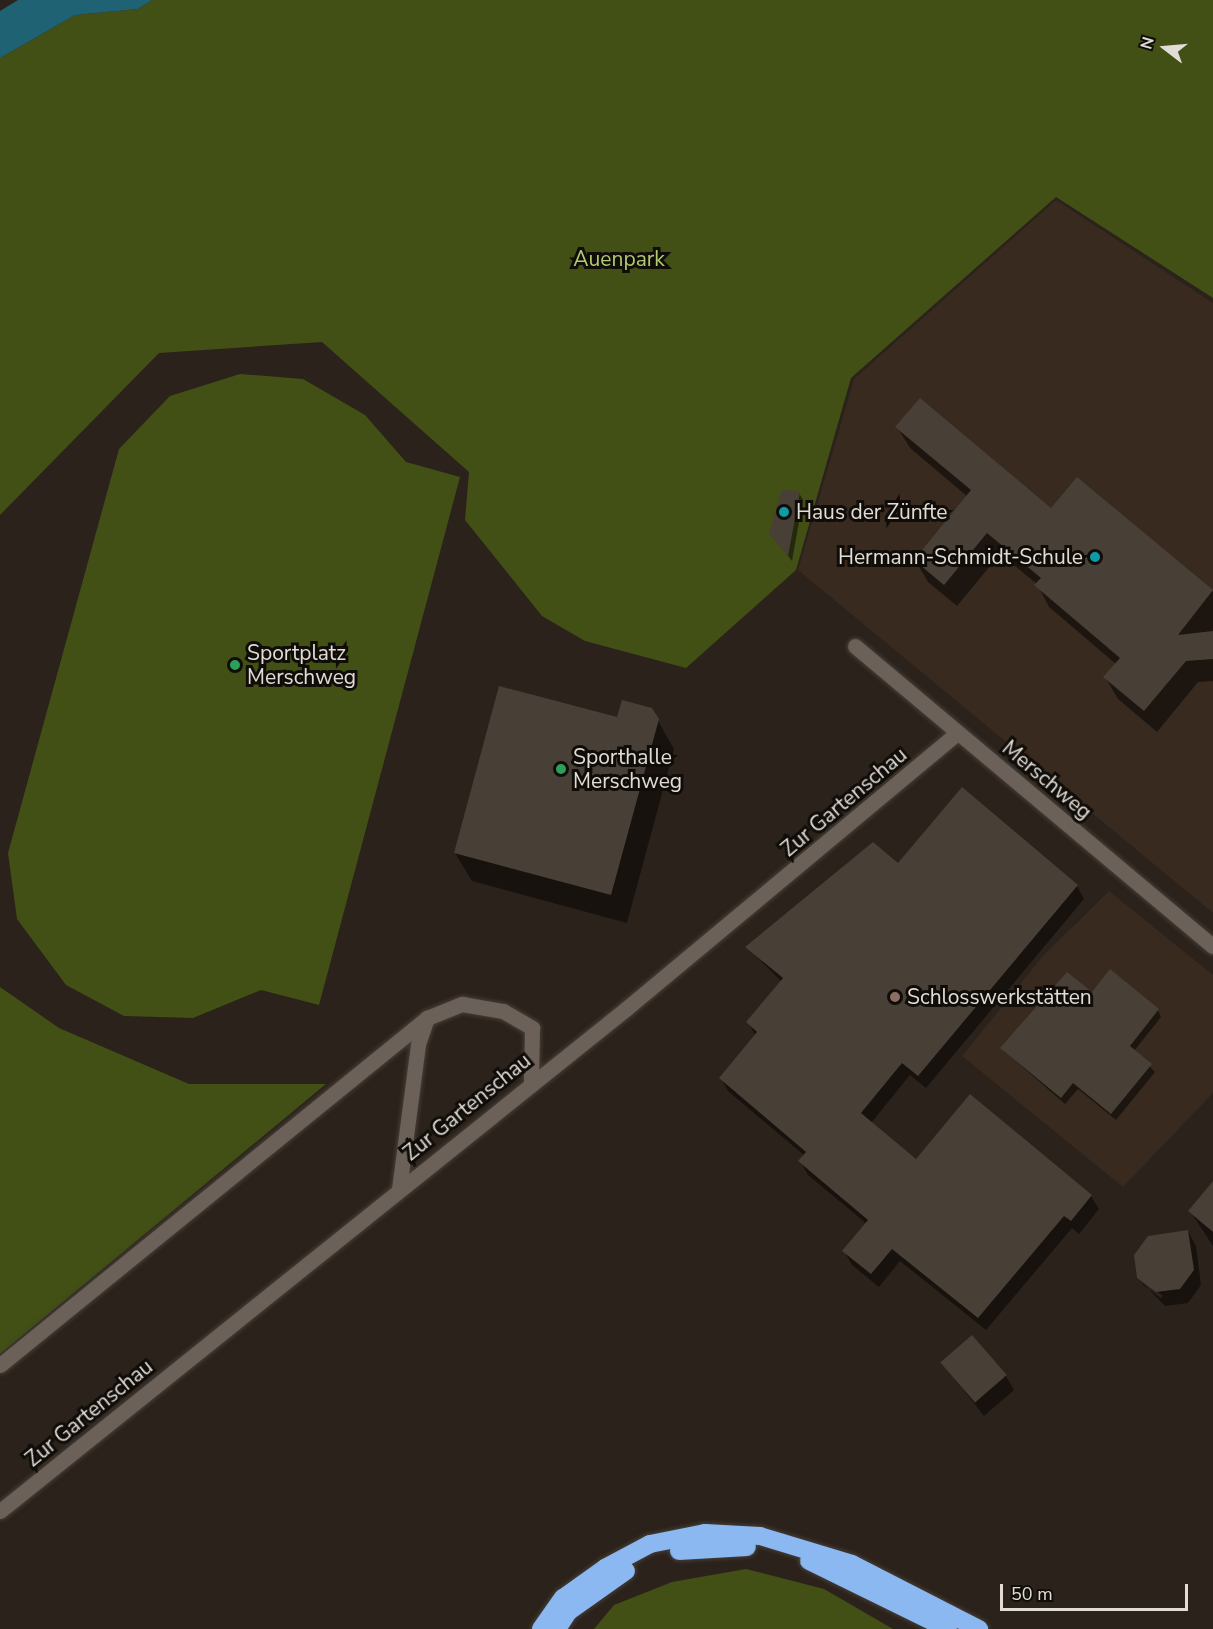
<!DOCTYPE html>
<meta charset="utf-8">
<style>
body{margin:0}
#map{position:relative;width:1213px;height:1629px;overflow:hidden;background:#2b221b;font-family:"Nunito Sans",sans-serif}
div>[style]{position:absolute}
[style*='--x']{left:calc(var(--x)*1px);top:calc(var(--y)*1px);width:calc(var(--w)*1px);rotate:calc(var(--a)*1deg)}
.built>*{inset:0;background:#382a1f}
.green>*{inset:0;background:#425016}
.water>*{inset:0;background:#1f6274}
.shadow>*{inset:0;background:#0007}
.building>*{inset:0;background:#483f37;transform-origin:0 0}
.roads{filter:drop-shadow(0 0 2px #453e38) drop-shadow(0 0 2px #453e38)}
.street>*{height:15px;margin:-7.5px;padding:0 7.5px;transform-origin:7.5px;border-radius:7.5px;background:#6b6159}
.highway>*{height:18px;margin:-9px;padding:0 9px;transform-origin:9px;border-radius:9px;background:#8bb8f1}
.dots>*{width:16px;height:16px;translate:-50% -50%;box-sizing:border-box;border:3px solid #100d09;border-radius:50%}
span{translate:-50% -50%;white-space:nowrap;text-align:center;line-height:1.15;-webkit-text-stroke:6px #100d09;paint-order:stroke}
.park-label{font-size:21px;color:#b2ca70}
.poi-label{font-size:21px;color:#e2dcd7}
.left{translate:0 -50%;text-align:left}
.right{translate:-100% -50%;text-align:right}
.street-label{font-size:21px;color:#e2dcd7}
.north{position:absolute;left:1135px;top:18px;width:60px;height:60px;-webkit-text-stroke:4px #100d09;paint-order:stroke;rotate:286deg;font-size:16px;font-weight:700;line-height:24px;text-align:center;color:#e2dcd7}
.north::after{content:'';display:block;margin:auto;width:21px;height:27px;background:#e2dcd7;clip-path:polygon(50% 0,100% 100%,50% 72%,0 100%)}
.scale{position:absolute;left:1000px;top:1584px;width:188px;height:27px;box-sizing:border-box;border:3px solid #e2dcd7;border-top:0;padding-left:8px;font-size:18px;line-height:21px;white-space:nowrap;color:#e2dcd7;-webkit-text-stroke:4px #100d09;paint-order:stroke}
</style>
<div id="map">
<div class="built">
<i style="clip-path:polygon(1056px 200px,1213px 303px,1213px 913px,798px 570px,854px 379px)"></i>
<i style="clip-path:polygon(1109px 891px,1213px 975px,1213px 1093px,1123px 1187px,962px 1056px,1043px 956px)"></i>
</div>
<div class="green">
<i style="clip-path:polygon(152px 0,1213px 0,1213px 298px,1056px 197px,851px 378px,796px 570px,686px 668px,585px 641px,542px 616px,465px 520px,469px 472px,322px 342px,159px 353px,0 515px,0 58px,75px 15px,138px 9px)"></i>
<i style="clip-path:polygon(240px 374px,303px 379px,365px 415px,406px 462px,460px 477px,319px 1005px,261px 990px,193px 1018px,124px 1016px,66px 985px,17px 919px,8px 853px,119px 449px,170px 396px)"></i>
<i style="clip-path:polygon(0 987px,59px 1028px,189px 1084px,326px 1084px,0 1354px)"></i>
<i style="clip-path:polygon(746px 1569px,824px 1589px,893px 1629px,594px 1629px,614px 1605px,672px 1582px)"></i>
</div>
<div class="water">
<i style="clip-path:polygon(18px 0,152px 0,138px 9px,75px 15px,0 58px,0 11px)"></i>
</div>
<div class="shadow">
<i style="clip-path:polygon(897px 427px,1051px 510px,1077px 479px,1213px 592px,1213px 681px,1198px 682px,1157px 732px,1118px 699px,1105px 677px,1116px 664px,1049px 607px,1037px 584px,1000px 554px,957px 606px,928px 582px,915px 560px,968px 497px,910px 448px)"></i>
<i style="clip-path:polygon(799px 493px,803px 500px,792px 561px,771px 534px)"></i>
<i style="clip-path:polygon(651px 709px,674px 749px,627px 923px,472px 881px,455px 853px,618px 719px)"></i>
<i style="clip-path:polygon(898px 865px,1077px 886px,1084px 899px,926px 1088px,910px 1075px,871px 1123px,916px 1161px,970px 1096px,1091px 1196px,1099px 1209px,1079px 1234px,1072px 1228px,986px 1330px,900px 1261px,879px 1287px,852px 1265px,844px 1251px,867px 1224px,808px 1175px,800px 1161px,805px 1156px,728px 1091px,721px 1078px,756px 1036px,748px 1022px,782px 982px,747px 947px)"></i>
<i style="clip-path:polygon(1092px 994px,1158px 1010px,1161px 1017px,1134px 1051px,1155px 1072px,1116px 1120px,1078px 1089px,1065px 1104px,1001px 1048px)"></i>
<i style="clip-path:polygon(1213px 1183px,1213px 1246px,1190px 1211px)"></i>
<i style="clip-path:polygon(evenodd,1188px 1231px,1196px 1246px,1201px 1285px,1188px 1303px,1165px 1306px,1138px 1278px,1188px 1231px,1143px 1281px,1163px 1296px,1161px 1298px,1143px 1285px,1143px 1281px)"></i>
<i style="clip-path:polygon(942px 1362px,1006px 1376px,1014px 1390px,984px 1416px)"></i>
</div>
<div class="building">
<i style="clip-path:polygon(920px 398px,1051px 508px,1077px 477px,1213px 590px,1178px 635px,1213px 631px,1213px 659px,1186px 661px,1144px 711px,1103px 677px,1120px 658px,1034px 585px,1041px 578px,987px 533px,944px 585px,914px 560px,971px 490px,895px 427px)"></i>
<i style="clip-path:polygon(782px 489px,800px 492px,788px 556px,769px 534px)"></i>
<i style="clip-path:polygon(499px 686px,617px 717px,622px 700px,652px 708px,659px 719px,611px 895px,454px 853px)"></i>
<i style="clip-path:polygon(962px 787px,1078px 885px,918px 1076px,902px 1063px,861px 1113px,916px 1159px,970px 1094px,1092px 1195px,1071px 1221px,1064px 1216px,978px 1318px,892px 1249px,871px 1274px,842px 1251px,868px 1220px,798px 1161px,806px 1152px,719px 1078px,757px 1032px,746px 1022px,783px 978px,745px 947px,873px 842px,898px 863px)"></i>
<i style="clip-path:polygon(1110px 969px,1159px 1009px,1130px 1046px,1152px 1064px,1111px 1114px,1073px 1083px,1061px 1098px,1000px 1048px,1067px 972px,1092px 992px)"></i>
<i style="clip-path:polygon(1213px 1181px,1213px 1232px,1188px 1211px)"></i>
<i style="clip-path:polygon(1188px 1230px,1194px 1270px,1180px 1289px,1156px 1292px,1137px 1278px,1134px 1255px,1148px 1236px)"></i>
<i style="left:972px;top:1335px;width:53px;height:42px;rotate:49deg"></i>
</div>
<div class="roads">
<div class="street">
<i style="--x:855;--y:646;--w:467;--a:40"></i>
<i style="--x:399;--y:1189;--w:146;--a:-82.5"></i>
<i style="--x:418;--y:1044;--w:28;--a:-71"></i>
<i style="--x:427;--y:1018;--w:38;--a:-22"></i>
<i style="--x:462;--y:1004;--w:42;--a:9.7"></i>
<i style="--x:503;--y:1011;--w:34;--a:30"></i>
<i style="--x:532;--y:1028;--w:54;--a:91.1"></i>
<i style="--x:0;--y:1365;--w:550;--a:-39.1"></i>
<i style="--x:0;--y:1511;--w:804;--a:-38.74"></i>
<i style="--x:627;--y:1008;--w:430;--a:-39.8"></i>
</div>
<div class="highway">
<i style="--x:679;--y:1551;--w:68;--a:-3.4"></i>
<i style="--x:809;--y:1561;--w:155;--a:26.1"></i>
<i style="--x:541;--y:1629;--w:38;--a:-55"></i>
<i style="--x:563;--y:1598;--w:52;--a:-35.5"></i>
<i style="--x:605;--y:1568;--w:51;--a:-28.1"></i>
<i style="--x:650;--y:1544;--w:56;--a:-11.3"></i>
<i style="--x:705;--y:1533;--w:55;--a:3.1"></i>
<i style="--x:760;--y:1536;--w:96;--a:16.9"></i>
<i style="--x:852;--y:1564;--w:143;--a:27.1"></i>
<i style="--x:557;--y:1629;--w:20;--a:-57"></i>
<i style="--x:568;--y:1612;--w:71;--a:-35.3"></i>
</div>
</div>
<div class="dots">
<i style="left:784px;top:512px;background:#0f9aa8"></i>
<i style="left:1095px;top:557px;background:#0f9aa8"></i>
<i style="left:235px;top:665px;background:#2e9e5b"></i>
<i style="left:561px;top:769px;background:#2e9e5b"></i>
<i style="left:895px;top:997px;background:#8d6e63"></i>
</div>
<div class="park-label">
<span style="left:619px;top:259px">Auenpark</span>
</div>
<div class="poi-label">
<span class="left" style="left:796px;top:512px">Haus der Zünfte</span>
<span class="right" style="left:1083px;top:557px">Hermann-Schmidt-Schule</span>
<span class="left" style="left:247px;top:665px">Sportplatz<br>Merschweg</span>
<span class="left" style="left:573px;top:769px">Sporthalle<br>Merschweg</span>
<span class="left" style="left:907px;top:997px">Schlosswerkstätten</span>
</div>
<div class="street-label">
<span style="left:1047px;top:780px;rotate:40deg">Merschweg</span>
<span style="left:844px;top:802px;rotate:-40deg">Zur Gartenschau</span>
<span style="left:467px;top:1107px;rotate:-39deg">Zur Gartenschau</span>
<span style="left:89px;top:1413px;rotate:-39deg">Zur Gartenschau</span>
</div>
<div class="north">N</div>
<div class="scale">50 m</div>
</div>
